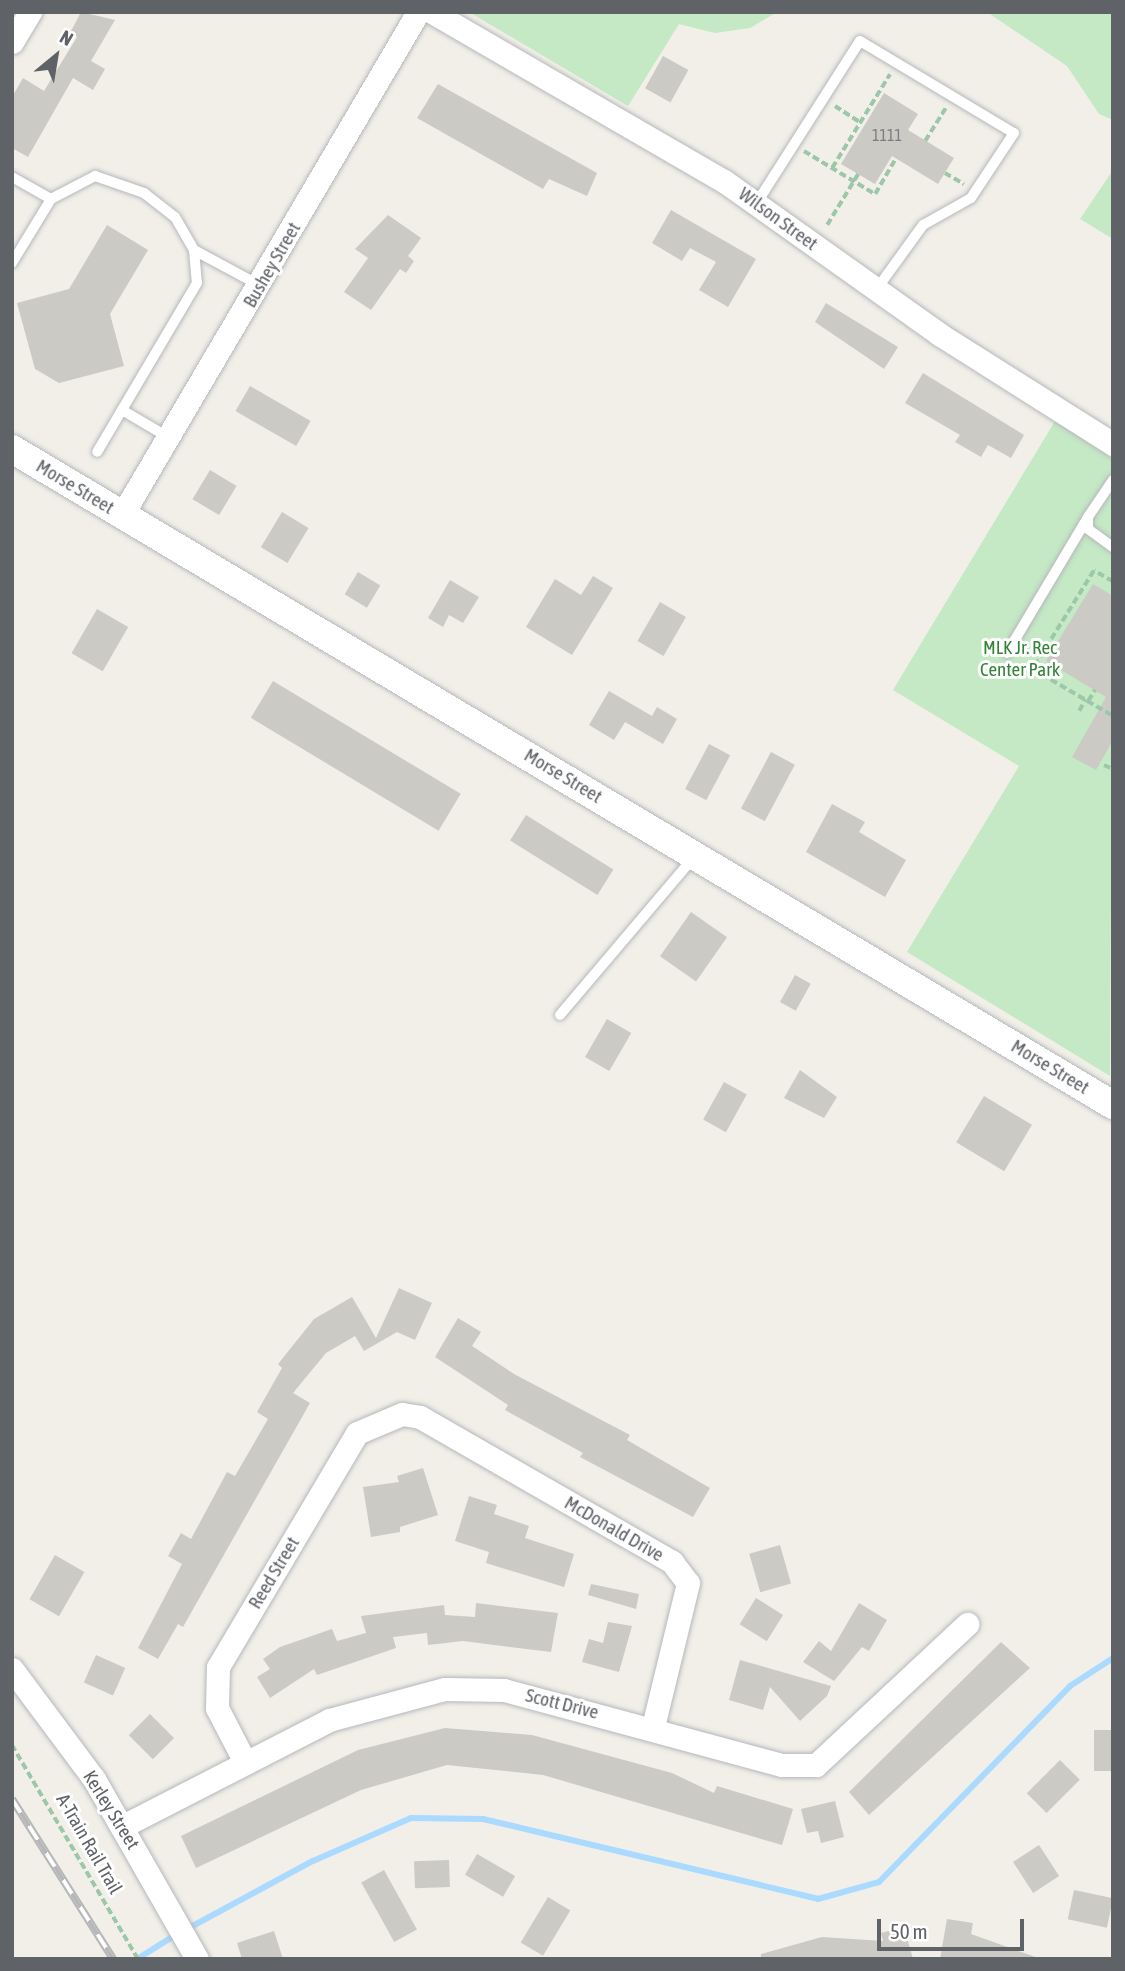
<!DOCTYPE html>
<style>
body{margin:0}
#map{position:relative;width:1125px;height:1971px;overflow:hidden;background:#f1efe8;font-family:"Asap Condensed",sans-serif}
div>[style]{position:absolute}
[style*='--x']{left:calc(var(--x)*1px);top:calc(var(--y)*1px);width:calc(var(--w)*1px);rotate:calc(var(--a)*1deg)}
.green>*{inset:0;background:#c5e8c5}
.stream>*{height:6px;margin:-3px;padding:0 3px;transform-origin:3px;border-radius:3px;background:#aadaff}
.building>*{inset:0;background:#cccac5;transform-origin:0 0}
.path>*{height:3.5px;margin-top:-1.75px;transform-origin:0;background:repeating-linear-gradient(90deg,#9cc7a9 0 7px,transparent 0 10.5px)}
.roads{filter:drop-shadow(0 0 2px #b5b8bc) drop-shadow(0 0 2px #b5b8bc)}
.service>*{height:10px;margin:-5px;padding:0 5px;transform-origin:5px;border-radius:5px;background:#fff}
.minor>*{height:23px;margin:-11.5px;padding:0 11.5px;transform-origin:11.5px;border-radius:11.5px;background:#fff}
.tertiary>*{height:28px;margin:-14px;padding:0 14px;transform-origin:14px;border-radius:14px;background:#fff}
.rail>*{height:8px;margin-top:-4px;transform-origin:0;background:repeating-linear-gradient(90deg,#fff 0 16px,#b6b7b8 0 32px);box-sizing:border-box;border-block:2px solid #b6b7b8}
span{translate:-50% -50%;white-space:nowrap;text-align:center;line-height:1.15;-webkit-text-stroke:6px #fff;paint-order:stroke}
.number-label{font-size:16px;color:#7a7d7f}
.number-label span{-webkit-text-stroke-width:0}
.street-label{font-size:19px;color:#5f6368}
.park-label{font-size:19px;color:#348238}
.frame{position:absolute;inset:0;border:14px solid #5f6368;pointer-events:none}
.north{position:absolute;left:21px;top:21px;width:70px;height:70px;-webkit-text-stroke:5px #fff;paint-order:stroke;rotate:30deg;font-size:19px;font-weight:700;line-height:28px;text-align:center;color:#5f6368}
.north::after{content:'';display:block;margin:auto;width:24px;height:32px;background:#5f6368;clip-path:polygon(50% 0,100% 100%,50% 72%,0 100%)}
.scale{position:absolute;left:877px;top:1919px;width:147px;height:32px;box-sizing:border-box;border:4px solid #5f6368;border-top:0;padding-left:9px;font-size:21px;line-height:24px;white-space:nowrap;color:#5f6368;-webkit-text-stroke:5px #fff;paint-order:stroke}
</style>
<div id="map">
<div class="green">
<i style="clip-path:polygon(469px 12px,777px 12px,750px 28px,715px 33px,679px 24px,628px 106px)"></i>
<i style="clip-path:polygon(987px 12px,1113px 12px,1113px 120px,1099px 114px,1067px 66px)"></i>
<i style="clip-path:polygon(1113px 170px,1113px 239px,1080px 219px)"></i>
<i style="clip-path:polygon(1055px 421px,1113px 459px,1110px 1076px,907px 952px,1019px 766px,893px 690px)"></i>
</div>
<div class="stream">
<i style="--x:187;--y:1929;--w:143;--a:-28.4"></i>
<i style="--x:313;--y:1861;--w:107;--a:-23.7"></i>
<i style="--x:411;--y:1818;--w:72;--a:0.8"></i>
<i style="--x:483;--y:1819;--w:344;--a:13.4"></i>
<i style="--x:818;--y:1899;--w:63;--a:-15.6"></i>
<i style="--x:879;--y:1882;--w:274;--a:-45.7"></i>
<i style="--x:1070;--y:1686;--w:51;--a:-33.1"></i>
<i style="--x:137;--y:1959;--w:47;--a:-32"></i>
</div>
<div class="building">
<i style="clip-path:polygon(81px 12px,115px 20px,91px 61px,105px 69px,93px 90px,73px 78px,28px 157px,12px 148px,12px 97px,23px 78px,44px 91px,77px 37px,70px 33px)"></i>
<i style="left:663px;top:56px;width:29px;height:37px;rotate:29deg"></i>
<i style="clip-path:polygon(438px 84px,597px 173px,587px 196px,549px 179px,543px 189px,417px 118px)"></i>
<i style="clip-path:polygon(884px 93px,918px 114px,908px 130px,954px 158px,938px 184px,892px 156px,875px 184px,841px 164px)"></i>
<i style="clip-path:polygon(671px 210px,756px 259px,728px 307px,699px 290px,716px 262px,690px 248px,682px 261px,652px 243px)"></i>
<i style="clip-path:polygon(388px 215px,421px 238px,408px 256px,414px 261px,406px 273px,400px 269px,371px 310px,344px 292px,368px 258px,355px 249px)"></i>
<i style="clip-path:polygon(107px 225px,148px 250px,110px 314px,124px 366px,59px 383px,35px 369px,17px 303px,69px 289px)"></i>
<i style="clip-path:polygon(826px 303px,898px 347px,884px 369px,815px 322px)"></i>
<i style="clip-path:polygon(923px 373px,1024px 435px,1011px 458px,988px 445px,981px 457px,955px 442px,960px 435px,905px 403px)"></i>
<i style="left:250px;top:386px;width:70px;height:29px;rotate:30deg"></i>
<i style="left:210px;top:470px;width:31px;height:34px;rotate:31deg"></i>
<i style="left:282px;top:512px;width:31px;height:41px;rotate:31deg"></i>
<i style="left:358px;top:572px;width:26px;height:26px;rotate:31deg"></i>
<i style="clip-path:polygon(593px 576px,613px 588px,572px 655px,526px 627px,555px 579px,581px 595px)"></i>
<i style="clip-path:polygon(450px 580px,479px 597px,463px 623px,449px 615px,443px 627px,428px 618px)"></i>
<i style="clip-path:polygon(1093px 584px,1113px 596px,1113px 740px,1096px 770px,1072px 757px,1106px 697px,1046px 661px)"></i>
<i style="left:660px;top:602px;width:30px;height:45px;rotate:30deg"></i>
<i style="left:97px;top:609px;width:36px;height:51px;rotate:30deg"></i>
<i style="left:273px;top:681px;width:219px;height:43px;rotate:31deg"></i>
<i style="clip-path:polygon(609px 691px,652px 716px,657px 707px,677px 719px,663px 744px,625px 722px,614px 740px,589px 725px)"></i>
<i style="left:709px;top:744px;width:24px;height:51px;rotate:28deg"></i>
<i style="left:771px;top:752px;width:27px;height:64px;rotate:28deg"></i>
<i style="clip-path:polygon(832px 804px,865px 822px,859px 832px,906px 860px,885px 897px,806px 852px)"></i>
<i style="left:526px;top:815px;width:103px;height:30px;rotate:32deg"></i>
<i style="left:691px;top:912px;width:44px;height:54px;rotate:35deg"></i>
<i style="left:795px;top:975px;width:18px;height:31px;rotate:29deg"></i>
<i style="left:607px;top:1019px;width:28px;height:44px;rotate:30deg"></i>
<i style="clip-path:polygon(800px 1070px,837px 1097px,824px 1118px,784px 1098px)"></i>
<i style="left:724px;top:1082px;width:26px;height:43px;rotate:29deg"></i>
<i style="left:984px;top:1096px;width:56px;height:54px;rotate:31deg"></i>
<i style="clip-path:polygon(399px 1288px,432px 1303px,415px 1340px,397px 1332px,364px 1351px,355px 1336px,326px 1353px,293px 1393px,310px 1403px,183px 1627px,178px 1624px,158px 1659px,138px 1648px,182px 1564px,168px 1556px,181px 1533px,191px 1539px,227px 1472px,235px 1476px,268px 1419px,257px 1412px,282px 1368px,278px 1364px,314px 1319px,352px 1297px,376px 1338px)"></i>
<i style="clip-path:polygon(458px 1318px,481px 1332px,472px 1346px,514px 1374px,630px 1435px,627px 1440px,710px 1488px,693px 1517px,580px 1457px,583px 1453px,505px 1410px,508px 1405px,435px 1357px)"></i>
<i style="clip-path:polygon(423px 1468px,438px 1515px,400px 1527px,400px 1532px,371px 1537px,363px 1487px,399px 1482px,397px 1476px)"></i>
<i style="clip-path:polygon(469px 1496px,497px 1505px,494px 1514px,529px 1526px,525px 1538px,574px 1554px,564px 1587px,486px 1563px,489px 1552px,455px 1541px)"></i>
<i style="left:780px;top:1545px;width:40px;height:32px;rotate:74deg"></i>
<i style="left:55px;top:1555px;width:34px;height:51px;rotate:30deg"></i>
<i style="clip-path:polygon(591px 1584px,639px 1594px,636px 1609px,588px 1595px)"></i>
<i style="left:756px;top:1598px;width:32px;height:31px;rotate:32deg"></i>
<i style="clip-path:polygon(476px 1603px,558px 1613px,551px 1652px,463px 1641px,428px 1645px,427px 1633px,393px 1637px,396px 1648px,317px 1675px,314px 1669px,270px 1698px,257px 1677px,270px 1669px,263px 1659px,280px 1647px,332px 1629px,337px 1641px,366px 1633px,361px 1616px,444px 1605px,445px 1615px,475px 1617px)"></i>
<i style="clip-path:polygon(859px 1603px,887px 1620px,869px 1651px,862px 1647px,834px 1681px,803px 1662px,819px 1641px,831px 1651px)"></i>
<i style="clip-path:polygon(608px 1622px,632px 1626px,619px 1672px,582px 1662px,589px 1639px,603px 1643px)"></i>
<i style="clip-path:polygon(1001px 1642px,1030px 1668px,869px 1815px,849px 1792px)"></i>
<i style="left:96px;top:1655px;width:32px;height:30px;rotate:24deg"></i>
<i style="clip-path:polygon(740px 1660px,831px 1686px,827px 1696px,800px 1721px,770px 1687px,763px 1710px,729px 1700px)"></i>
<i style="left:150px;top:1714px;width:34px;height:30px;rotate:45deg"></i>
<i style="clip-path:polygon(445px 1728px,532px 1735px,672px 1773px,714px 1793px,717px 1786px,793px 1809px,782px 1845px,543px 1775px,447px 1765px,361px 1790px,196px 1868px,181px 1836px,358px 1750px)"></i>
<i style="left:1113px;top:1730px;width:41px;height:19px;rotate:90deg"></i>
<i style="left:1060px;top:1760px;width:28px;height:47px;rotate:45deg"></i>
<i style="clip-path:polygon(835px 1801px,844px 1837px,821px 1843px,818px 1831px,807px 1833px,801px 1809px)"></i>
<i style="left:1039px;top:1845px;width:37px;height:31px;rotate:57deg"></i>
<i style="left:477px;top:1854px;width:44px;height:24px;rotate:30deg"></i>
<i style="left:449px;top:1860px;width:27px;height:35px;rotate:88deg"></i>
<i style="left:384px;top:1870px;width:68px;height:26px;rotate:61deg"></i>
<i style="left:1074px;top:1890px;width:40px;height:30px;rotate:12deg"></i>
<i style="left:548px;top:1897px;width:26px;height:53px;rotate:31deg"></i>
<i style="clip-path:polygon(947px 1919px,973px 1923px,971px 1934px,1041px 1959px,940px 1959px)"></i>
<i style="clip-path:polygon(904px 1927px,913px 1959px,761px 1959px,761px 1954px,822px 1937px,883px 1941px,881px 1933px)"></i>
<i style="clip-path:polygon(274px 1931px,283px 1959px,242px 1959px,237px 1943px)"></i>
</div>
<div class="path">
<i style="--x:835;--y:106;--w:30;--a:33"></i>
<i style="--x:925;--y:141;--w:40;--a:-58"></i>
<i style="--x:804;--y:151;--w:83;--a:31.2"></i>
<i style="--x:875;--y:194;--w:42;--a:-59.7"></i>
<i style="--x:832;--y:168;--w:110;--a:-58.3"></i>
<i style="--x:945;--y:173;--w:22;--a:30"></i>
<i style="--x:827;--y:225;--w:60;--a:-58.7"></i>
<i style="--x:1113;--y:582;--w:22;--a:-150"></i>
<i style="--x:1094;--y:571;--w:115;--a:121.9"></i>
<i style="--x:1033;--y:669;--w:93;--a:30.4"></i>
<i style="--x:1088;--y:701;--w:13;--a:-58"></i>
<i style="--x:1079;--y:711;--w:13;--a:-61"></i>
<i style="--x:1104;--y:765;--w:10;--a:24"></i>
<i style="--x:12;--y:1745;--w:248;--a:59.5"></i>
</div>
<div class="roads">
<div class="service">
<i style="--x:12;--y:177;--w:45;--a:29.4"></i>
<i style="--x:756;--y:204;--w:193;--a:-57.5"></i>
<i style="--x:860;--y:41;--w:179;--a:30.9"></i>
<i style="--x:1014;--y:133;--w:78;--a:123.5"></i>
<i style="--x:971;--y:198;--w:55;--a:150.6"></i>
<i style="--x:923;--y:225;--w:80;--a:125.9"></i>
<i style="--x:194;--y:250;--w:74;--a:28.3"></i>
<i style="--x:12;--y:263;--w:75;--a:-58.6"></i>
<i style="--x:51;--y:199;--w:50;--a:-27.6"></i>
<i style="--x:95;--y:176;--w:52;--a:19.1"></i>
<i style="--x:144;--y:193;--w:39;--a:38"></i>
<i style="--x:175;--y:217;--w:38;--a:60"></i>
<i style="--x:194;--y:250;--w:33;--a:85"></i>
<i style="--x:197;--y:283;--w:196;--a:120.6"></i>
<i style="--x:122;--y:410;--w:53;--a:30.4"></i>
<i style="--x:1113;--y:480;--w:45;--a:124"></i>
<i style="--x:1088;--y:517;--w:12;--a:90"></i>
<i style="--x:1088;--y:529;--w:31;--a:36"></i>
<i style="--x:1007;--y:653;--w:158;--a:-59.2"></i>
<i style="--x:560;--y:1015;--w:207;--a:-49.7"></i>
</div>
<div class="minor">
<i style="--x:432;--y:12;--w:337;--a:30.1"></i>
<i style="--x:724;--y:181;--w:264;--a:35.4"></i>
<i style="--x:939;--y:334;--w:206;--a:32.3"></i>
<i style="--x:12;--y:42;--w:35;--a:-59"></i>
<i style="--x:122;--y:515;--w:584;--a:-59.52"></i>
<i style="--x:12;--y:1669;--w:137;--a:53.3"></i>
<i style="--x:94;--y:1779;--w:207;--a:60.2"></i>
<i style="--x:245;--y:1762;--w:61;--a:-117.4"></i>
<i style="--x:217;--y:1708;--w:41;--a:-88.6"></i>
<i style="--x:218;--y:1667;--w:272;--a:-59.3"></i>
<i style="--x:357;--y:1433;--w:49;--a:-22.9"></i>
<i style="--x:402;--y:1414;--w:18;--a:9"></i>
<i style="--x:420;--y:1417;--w:291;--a:29.9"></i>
<i style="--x:672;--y:1562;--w:26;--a:53"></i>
<i style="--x:688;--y:1583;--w:148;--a:103.7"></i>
<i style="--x:123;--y:1826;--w:232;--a:-27.2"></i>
<i style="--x:329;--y:1720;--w:120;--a:-15"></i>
<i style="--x:445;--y:1689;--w:59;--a:1"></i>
<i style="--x:504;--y:1690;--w:288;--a:15.1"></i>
<i style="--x:782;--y:1765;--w:34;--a:0"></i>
<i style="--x:816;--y:1765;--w:207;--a:-43"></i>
</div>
<div class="tertiary">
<i style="--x:12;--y:449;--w:1282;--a:30.79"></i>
</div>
</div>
<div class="rail">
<i style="--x:12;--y:1799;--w:189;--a:57.7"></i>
</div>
<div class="number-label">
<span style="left:887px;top:135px">1111</span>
</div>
<div class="street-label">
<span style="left:778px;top:219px;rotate:36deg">Wilson Street</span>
<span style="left:272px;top:265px;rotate:-60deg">Bushey Street</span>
<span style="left:75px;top:487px;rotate:31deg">Morse Street</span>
<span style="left:563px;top:776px;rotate:31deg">Morse Street</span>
<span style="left:1050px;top:1067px;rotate:31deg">Morse Street</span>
<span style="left:614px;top:1529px;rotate:30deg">McDonald Drive</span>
<span style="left:274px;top:1573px;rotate:-59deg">Reed Street</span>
<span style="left:562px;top:1704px;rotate:14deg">Scott Drive</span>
<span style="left:111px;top:1810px;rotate:58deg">Kerley Street</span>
<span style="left:89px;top:1844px;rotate:60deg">A-Train Rail Trail</span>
</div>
<div class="park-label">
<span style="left:1020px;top:659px">MLK Jr. Rec<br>Center Park</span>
</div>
<div class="frame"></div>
<div class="north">N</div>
<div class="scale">50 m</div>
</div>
